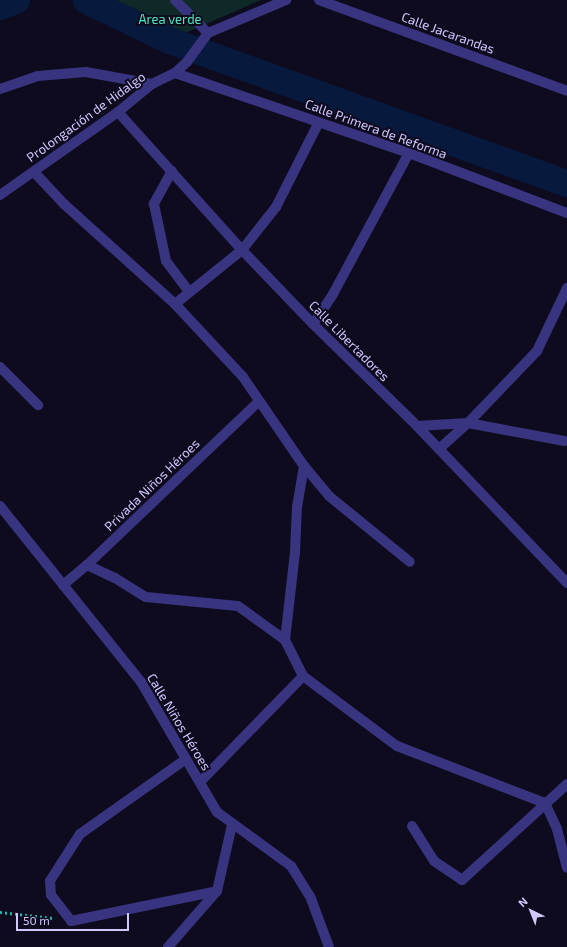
<!DOCTYPE html>
<meta charset="utf-8">
<style>
body{margin:0}
#map{position:relative;width:567px;height:947px;overflow:hidden;background:#0f0b1e;font-family:"Exo 2",sans-serif}
div>[style]{position:absolute}
[style*='--x']{left:calc(var(--x)*1px);top:calc(var(--y)*1px);width:calc(var(--w)*1px);rotate:calc(var(--a)*1deg)}
.green>*{inset:0;background:#0e2928}
.river>*{height:27px;margin:-13.5px;padding:0 13.5px;transform-origin:13.5px;border-radius:13.5px;background:#07193c}
.path>*{height:2.5px;margin-top:-1.25px;transform-origin:0;background:repeating-linear-gradient(90deg,#27b4ae 0 2px,transparent 0 5px)}
.minor>*{height:10px;margin:-5px;padding:0 5px;transform-origin:5px;border-radius:5px;background:#383480}
span{translate:-50% -50%;white-space:nowrap;text-align:center;line-height:1.15;-webkit-text-stroke:4px #0f0b1e;paint-order:stroke}
.park-label{font-size:13px;color:#50e4c2}
.street-label{font-size:13px;color:#d0c8ff}
.north{position:absolute;left:511px;top:891px;width:40px;height:40px;-webkit-text-stroke:3px #0f0b1e;paint-order:stroke;rotate:317deg;font-size:11px;font-weight:700;line-height:16px;text-align:center;color:#d0c8ff}
.north::after{content:'';display:block;margin:auto;width:14px;height:18px;background:#d0c8ff;clip-path:polygon(50% 0,100% 100%,50% 72%,0 100%)}
.scale{position:absolute;left:16px;top:913px;width:113px;height:18px;box-sizing:border-box;border:2px solid #d0c8ff;border-top:0;padding-left:5px;font-size:12px;line-height:14px;white-space:nowrap;color:#d0c8ff;-webkit-text-stroke:3px #0f0b1e;paint-order:stroke}
</style>
<div id="map">
<div class="green">
<i style="clip-path:polygon(86px 0,261px 0,169px 40px)"></i>
</div>
<div class="river">
<i style="--x:86;--y:0;--w:92;--a:25.7"></i>
<i style="--x:169;--y:40;--w:423;--a:19.8"></i>
<i style="--x:0;--y:6;--w:17;--a:-21"></i>
</div>
<div class="path">
<i style="--x:0;--y:912;--w:53;--a:6.5"></i>
</div>
<div class="minor">
<i style="--x:175;--y:0;--w:47;--a:45"></i>
<i style="--x:319;--y:0;--w:264;--a:20.1"></i>
<i style="--x:175;--y:73;--w:247;--a:18.9"></i>
<i style="--x:409;--y:153;--w:169;--a:20.8"></i>
<i style="--x:0;--y:89;--w:40;--a:-18.9"></i>
<i style="--x:38;--y:76;--w:48;--a:-4.8"></i>
<i style="--x:86;--y:72;--w:67;--a:10.3"></i>
<i style="--x:118;--y:112;--w:186;--a:48.1"></i>
<i style="--x:242;--y:250;--w:103;--a:46.2"></i>
<i style="--x:313;--y:324;--w:146;--a:44.4"></i>
<i style="--x:417;--y:426;--w:217;--a:46.3"></i>
<i style="--x:172;--y:171;--w:38;--a:119"></i>
<i style="--x:154;--y:204;--w:58;--a:78.1"></i>
<i style="--x:166;--y:261;--w:39;--a:53"></i>
<i style="--x:34;--y:172;--w:44;--a:46.8"></i>
<i style="--x:64;--y:204;--w:149;--a:42"></i>
<i style="--x:175;--y:304;--w:100;--a:47"></i>
<i style="--x:243;--y:377;--w:108;--a:55.6"></i>
<i style="--x:304;--y:466;--w:39;--a:50"></i>
<i style="--x:329;--y:496;--w:104;--a:39.2"></i>
<i style="--x:0;--y:195;--w:144;--a:-35.1"></i>
<i style="--x:118;--y:112;--w:44;--a:-39.5"></i>
<i style="--x:152;--y:84;--w:25;--a:-26"></i>
<i style="--x:175;--y:73;--w:16;--a:-43"></i>
<i style="--x:187;--y:62;--w:36;--a:-54"></i>
<i style="--x:208;--y:33;--w:85;--a:-22.9"></i>
<i style="--x:175;--y:304;--w:86;--a:-38.9"></i>
<i style="--x:242;--y:250;--w:55;--a:-51.7"></i>
<i style="--x:276;--y:207;--w:95;--a:-63.2"></i>
<i style="--x:313;--y:324;--w:36;--a:-56"></i>
<i style="--x:333;--y:294;--w:160;--a:-61.7"></i>
<i style="--x:0;--y:367;--w:54;--a:45"></i>
<i style="--x:417;--y:426;--w:51;--a:-3.4"></i>
<i style="--x:468;--y:423;--w:100;--a:-46.2"></i>
<i style="--x:537;--y:351;--w:70;--a:-64.5"></i>
<i style="--x:439;--y:449;--w:39;--a:-42"></i>
<i style="--x:468;--y:423;--w:98;--a:10.6"></i>
<i style="--x:0;--y:506;--w:226;--a:51.3"></i>
<i style="--x:141;--y:682;--w:151;--a:59.7"></i>
<i style="--x:217;--y:812;--w:92;--a:36.1"></i>
<i style="--x:291;--y:866;--w:36;--a:58"></i>
<i style="--x:310;--y:896;--w:54;--a:69.6"></i>
<i style="--x:87;--y:565;--w:31;--a:25"></i>
<i style="--x:115;--y:578;--w:36;--a:32"></i>
<i style="--x:146;--y:597;--w:92;--a:5.6"></i>
<i style="--x:238;--y:606;--w:58;--a:35.9"></i>
<i style="--x:285;--y:640;--w:40;--a:63.4"></i>
<i style="--x:303;--y:676;--w:117;--a:36.7"></i>
<i style="--x:397;--y:746;--w:159;--a:21.1"></i>
<i style="--x:63;--y:585;--w:31;--a:-40"></i>
<i style="--x:87;--y:565;--w:236;--a:-43.6"></i>
<i style="--x:285;--y:640;--w:89;--a:-83.5"></i>
<i style="--x:295;--y:552;--w:45;--a:-87.5"></i>
<i style="--x:297;--y:507;--w:42;--a:-80.3"></i>
<i style="--x:186;--y:759;--w:130;--a:144.7"></i>
<i style="--x:80;--y:834;--w:56;--a:122.6"></i>
<i style="--x:50;--y:881;--w:14;--a:86"></i>
<i style="--x:51;--y:895;--w:33;--a:52"></i>
<i style="--x:71;--y:921;--w:149;--a:-11.6"></i>
<i style="--x:200;--y:782;--w:148;--a:-45.8"></i>
<i style="--x:545;--y:803;--w:29;--a:65"></i>
<i style="--x:557;--y:829;--w:40;--a:75.6"></i>
<i style="--x:412;--y:826;--w:41;--a:57.8"></i>
<i style="--x:434;--y:861;--w:34;--a:34"></i>
<i style="--x:462;--y:880;--w:142;--a:-42.4"></i>
<i style="--x:168;--y:947;--w:74;--a:-48.8"></i>
<i style="--x:217;--y:891;--w:68;--a:-77.2"></i>
</div>
<div class="park-label">
<span style="left:170px;top:19px">Area verde</span>
</div>
<div class="street-label">
<span style="left:448px;top:33px;rotate:20deg">Calle Jacarandas</span>
<span style="left:86px;top:117px;rotate:-36deg">Prolongación de Hidalgo</span>
<span style="left:376px;top:129px;rotate:20deg">Calle Primera de Reforma</span>
<span style="left:349px;top:341px;rotate:45deg">Calle Libertadores</span>
<span style="left:152px;top:485px;rotate:-44deg">Privada Niños Héroes</span>
<span style="left:179px;top:722px;rotate:59deg">Calle Niños Héroes</span>
</div>
<div class="north">N</div>
<div class="scale">50 m</div>
</div>
